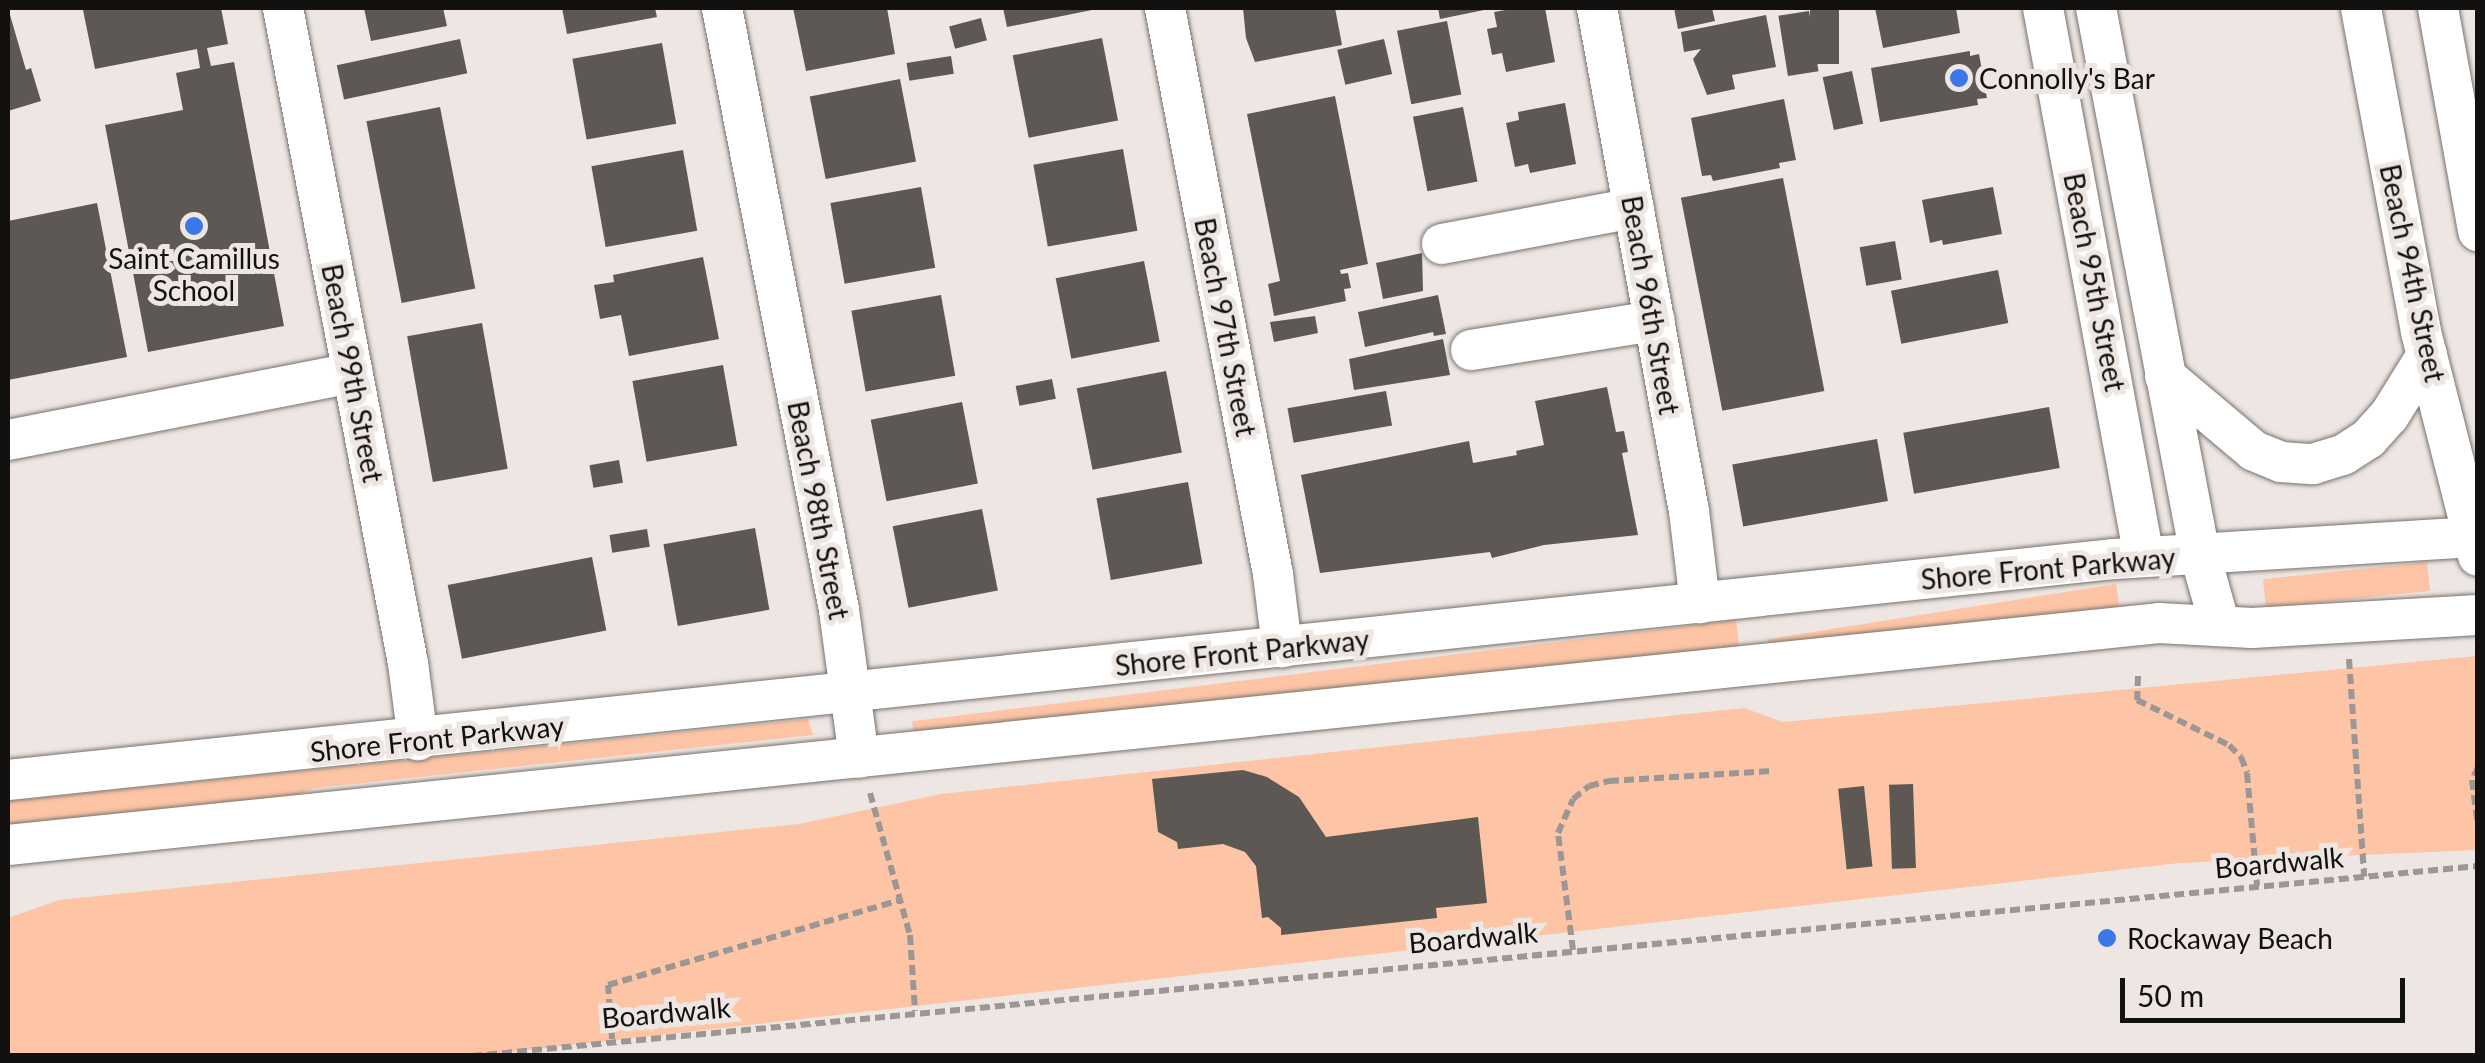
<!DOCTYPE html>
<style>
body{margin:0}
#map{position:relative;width:2485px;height:1063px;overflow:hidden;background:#ede6e2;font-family:Lato,sans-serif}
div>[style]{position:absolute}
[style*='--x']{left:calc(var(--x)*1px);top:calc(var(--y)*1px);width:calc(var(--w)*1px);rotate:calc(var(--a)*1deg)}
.green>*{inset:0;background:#fdc5a5;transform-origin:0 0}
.building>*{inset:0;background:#5e5855;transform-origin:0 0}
.path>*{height:6px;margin-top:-3px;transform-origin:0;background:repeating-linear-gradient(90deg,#9c9794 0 10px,transparent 0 15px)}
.roads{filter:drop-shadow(0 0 2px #78726e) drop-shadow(0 0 2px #78726e)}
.minor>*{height:40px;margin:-20px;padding:0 20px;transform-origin:20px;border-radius:20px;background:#fff}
.dots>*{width:28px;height:28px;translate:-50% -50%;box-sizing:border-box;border:5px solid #ede6e2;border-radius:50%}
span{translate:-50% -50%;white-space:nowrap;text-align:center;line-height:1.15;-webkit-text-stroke:10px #ede6e2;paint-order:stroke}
.poi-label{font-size:28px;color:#13110f}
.left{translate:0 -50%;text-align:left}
.street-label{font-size:28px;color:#13110f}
.frame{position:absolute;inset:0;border:10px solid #13110f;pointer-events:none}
.scale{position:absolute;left:2120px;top:978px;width:285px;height:45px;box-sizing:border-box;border:5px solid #13110f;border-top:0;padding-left:12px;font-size:30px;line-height:35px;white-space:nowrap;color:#13110f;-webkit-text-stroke:8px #ede6e2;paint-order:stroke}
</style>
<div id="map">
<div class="green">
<i style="left:2427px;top:562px;width:29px;height:165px;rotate:84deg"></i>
<i style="left:2116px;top:584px;width:31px;height:353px;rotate:81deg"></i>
<i style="left:1736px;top:620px;width:33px;height:830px;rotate:83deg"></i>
<i style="clip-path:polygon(2477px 656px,2477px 850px,2179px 863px,474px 1056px,8px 1055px,8px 918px,59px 900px,799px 824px,941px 794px,1744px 708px,1783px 722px)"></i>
<i style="clip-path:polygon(808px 719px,813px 735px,315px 788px,253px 812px,8px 835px,8px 801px)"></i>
</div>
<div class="building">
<i style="clip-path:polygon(8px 8px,26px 70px,31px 68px,41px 101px,8px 111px)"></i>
<i style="clip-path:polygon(95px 8px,221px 8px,228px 44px,207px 48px,211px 66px,234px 62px,284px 326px,148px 352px,105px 125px,183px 110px,176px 73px,200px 68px,197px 49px,95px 69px,83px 10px)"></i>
<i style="clip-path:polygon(364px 8px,443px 8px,447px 26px,371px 41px)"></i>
<i style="clip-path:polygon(562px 8px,655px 8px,657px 17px,567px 34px)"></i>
<i style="clip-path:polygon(793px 8px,887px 8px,895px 54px,806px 71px)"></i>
<i style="clip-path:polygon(1003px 8px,1097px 8px,1097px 9px,1007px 27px)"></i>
<i style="clip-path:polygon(1243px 8px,1335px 8px,1342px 45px,1255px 62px,1246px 38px)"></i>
<i style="clip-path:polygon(1438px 8px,1489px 8px,1489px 9px,1440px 19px)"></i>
<i style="clip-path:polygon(1517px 8px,1545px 8px,1555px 62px,1506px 72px,1502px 53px,1492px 55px,1487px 29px,1497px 27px,1494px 12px)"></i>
<i style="clip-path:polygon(1674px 8px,1712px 8px,1715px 21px,1678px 29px)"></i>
<i style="left:1810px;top:8px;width:29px;height:56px"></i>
<i style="clip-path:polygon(1875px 8px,1956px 8px,1960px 33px,1883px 48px)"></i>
<i style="left:1809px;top:11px;width:61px;height:31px;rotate:81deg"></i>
<i style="clip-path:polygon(1766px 15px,1776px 67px,1732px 75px,1735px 89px,1707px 95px,1693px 59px,1701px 49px,1684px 52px,1681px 32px)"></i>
<i style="left:981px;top:18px;width:23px;height:33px;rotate:75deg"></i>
<i style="left:1447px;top:21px;width:75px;height:51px;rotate:79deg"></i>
<i style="left:1102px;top:38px;width:84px;height:91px;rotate:79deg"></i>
<i style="left:460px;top:39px;width:35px;height:126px;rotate:78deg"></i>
<i style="left:1384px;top:39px;width:36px;height:48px;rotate:77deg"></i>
<i style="left:662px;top:43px;width:82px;height:91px;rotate:80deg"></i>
<i style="clip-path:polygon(1970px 51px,1970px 56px,1979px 54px,1987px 98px,1977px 99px,1978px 105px,1880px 122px,1871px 68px)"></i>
<i style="left:951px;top:56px;width:18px;height:45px;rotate:81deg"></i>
<i style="left:1852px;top:71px;width:54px;height:30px;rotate:78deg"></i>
<i style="left:900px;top:79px;width:84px;height:92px;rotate:79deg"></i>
<i style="clip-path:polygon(1335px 96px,1368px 264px,1340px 270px,1341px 274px,1348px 273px,1351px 288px,1344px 289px,1346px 301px,1274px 316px,1268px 284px,1280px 281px,1247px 114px)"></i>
<i style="clip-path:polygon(1784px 99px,1796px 160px,1779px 163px,1780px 168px,1713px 181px,1711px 175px,1702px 176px,1691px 118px)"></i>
<i style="clip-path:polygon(1565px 103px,1576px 164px,1530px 173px,1528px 164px,1515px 167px,1506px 123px,1519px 120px,1518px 112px)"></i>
<i style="left:440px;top:107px;width:185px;height:75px;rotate:79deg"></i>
<i style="left:1463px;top:107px;width:76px;height:51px;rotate:79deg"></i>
<i style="left:1123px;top:149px;width:83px;height:91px;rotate:80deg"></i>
<i style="left:683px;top:150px;width:82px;height:93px;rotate:80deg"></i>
<i style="left:1783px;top:178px;width:217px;height:104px;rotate:79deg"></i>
<i style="left:921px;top:187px;width:82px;height:92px;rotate:80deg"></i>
<i style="clip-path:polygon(1993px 187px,2002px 234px,1943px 245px,1942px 240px,1930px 243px,1922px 200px)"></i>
<i style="clip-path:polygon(97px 203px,127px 357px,8px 380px,8px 221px)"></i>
<i style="left:1895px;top:241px;width:39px;height:36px;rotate:80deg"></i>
<i style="clip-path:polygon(1422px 253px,1423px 291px,1383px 299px,1376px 263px)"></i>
<i style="clip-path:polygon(703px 257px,719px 339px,629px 356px,621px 315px,600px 319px,594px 285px,614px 282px,613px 275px)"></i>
<i style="left:1144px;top:261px;width:82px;height:90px;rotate:79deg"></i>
<i style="left:1998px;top:270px;width:54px;height:109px;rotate:79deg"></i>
<i style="left:941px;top:295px;width:82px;height:91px;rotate:80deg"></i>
<i style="clip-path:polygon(1438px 295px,1446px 334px,1434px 336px,1433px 332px,1365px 347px,1358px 312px)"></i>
<i style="clip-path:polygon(1315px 316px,1318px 333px,1274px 342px,1270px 322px)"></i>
<i style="left:482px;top:323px;width:148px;height:76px;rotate:80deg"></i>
<i style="clip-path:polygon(1443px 339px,1450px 375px,1354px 390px,1349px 359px)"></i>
<i style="left:723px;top:365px;width:82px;height:92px;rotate:80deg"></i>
<i style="left:1166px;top:371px;width:83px;height:91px;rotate:79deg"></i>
<i style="left:1052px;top:379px;width:20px;height:37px;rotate:79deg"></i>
<i style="clip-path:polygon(1607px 387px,1616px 432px,1624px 431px,1628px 452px,1622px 453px,1638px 535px,1544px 545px,1492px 558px,1490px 552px,1320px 573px,1301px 475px,1469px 441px,1473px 463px,1517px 455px,1516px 451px,1544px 445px,1535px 401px)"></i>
<i style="left:1386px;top:391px;width:35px;height:100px;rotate:80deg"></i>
<i style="left:962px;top:402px;width:83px;height:93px;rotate:79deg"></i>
<i style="left:2049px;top:407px;width:62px;height:148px;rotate:80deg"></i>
<i style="left:1877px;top:439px;width:63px;height:147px;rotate:80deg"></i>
<i style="left:619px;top:460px;width:23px;height:30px;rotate:80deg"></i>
<i style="left:1188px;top:482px;width:83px;height:93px;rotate:80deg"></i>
<i style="left:982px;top:509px;width:83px;height:91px;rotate:79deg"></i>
<i style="left:755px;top:528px;width:83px;height:93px;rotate:80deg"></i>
<i style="left:647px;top:529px;width:18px;height:38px;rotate:81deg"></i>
<i style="left:592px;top:557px;width:75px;height:147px;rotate:79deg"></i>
<i style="clip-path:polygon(1243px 770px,1267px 777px,1299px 797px,1326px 837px,1478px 817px,1487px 903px,1436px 908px,1437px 918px,1281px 935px,1281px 928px,1268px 917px,1262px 918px,1256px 866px,1245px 852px,1223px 844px,1178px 849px,1177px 842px,1158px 832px,1152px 779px)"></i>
<i style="left:1913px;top:784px;width:84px;height:24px;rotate:88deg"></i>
<i style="left:1864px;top:786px;width:81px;height:26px;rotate:84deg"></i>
</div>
<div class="path">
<i style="--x:2349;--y:659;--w:218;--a:86"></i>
<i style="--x:2138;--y:676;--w:24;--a:92"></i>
<i style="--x:2137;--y:700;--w:102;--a:26.1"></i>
<i style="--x:2229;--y:745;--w:17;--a:45"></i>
<i style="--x:2241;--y:757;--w:17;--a:69"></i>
<i style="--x:2247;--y:773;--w:113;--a:84.9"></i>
<i style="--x:2478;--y:767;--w:14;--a:115"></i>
<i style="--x:2472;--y:780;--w:47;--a:82.7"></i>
<i style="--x:870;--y:793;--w:148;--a:74.3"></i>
<i style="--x:910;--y:935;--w:76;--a:86.2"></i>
<i style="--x:1573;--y:950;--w:118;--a:-97.3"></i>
<i style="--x:1558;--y:833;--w:37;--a:-66"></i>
<i style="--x:1573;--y:799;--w:21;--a:-39"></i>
<i style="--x:1589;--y:786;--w:21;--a:-14"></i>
<i style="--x:1609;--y:781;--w:163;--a:-3.5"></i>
<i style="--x:612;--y:1039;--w:54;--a:-94.2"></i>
<i style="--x:608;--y:985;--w:305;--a:-16.2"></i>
<i style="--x:472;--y:1056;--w:2015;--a:-5.41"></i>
</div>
<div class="roads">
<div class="minor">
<i style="--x:283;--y:8;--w:667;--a:79.2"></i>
<i style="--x:408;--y:663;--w:78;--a:82.6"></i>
<i style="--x:722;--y:8;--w:613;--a:79"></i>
<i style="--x:839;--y:610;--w:149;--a:82.3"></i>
<i style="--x:1165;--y:8;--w:576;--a:79.2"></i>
<i style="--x:1273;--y:574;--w:74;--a:83"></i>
<i style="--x:1597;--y:8;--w:511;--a:79.64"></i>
<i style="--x:1689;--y:511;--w:93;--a:83.2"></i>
<i style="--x:2043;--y:8;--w:558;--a:79.58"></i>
<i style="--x:2096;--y:8;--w:557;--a:79.23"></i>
<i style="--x:2200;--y:555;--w:73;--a:74.1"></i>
<i style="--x:2361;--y:8;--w:330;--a:79.5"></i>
<i style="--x:2421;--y:332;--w:231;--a:75.7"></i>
<i style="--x:2438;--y:8;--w:227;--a:79.8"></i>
<i style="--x:1442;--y:244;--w:195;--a:-10.6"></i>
<i style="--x:1471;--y:350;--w:186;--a:-9"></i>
<i style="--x:2165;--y:376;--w:116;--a:40.1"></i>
<i style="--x:2254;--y:451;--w:29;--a:22"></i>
<i style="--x:2281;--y:462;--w:32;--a:4"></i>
<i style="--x:2313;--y:464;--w:31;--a:-17"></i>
<i style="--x:2343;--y:455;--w:30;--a:-33"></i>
<i style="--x:2368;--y:439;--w:31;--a:-48"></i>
<i style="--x:2389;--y:416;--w:72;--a:-58.1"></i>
<i style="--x:8;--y:440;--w:351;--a:-11"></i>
<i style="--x:8;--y:780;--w:2118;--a:-5.99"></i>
<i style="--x:2114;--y:559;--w:365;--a:-3.5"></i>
<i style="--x:8;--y:845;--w:2162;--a:-5.89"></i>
<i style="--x:2159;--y:623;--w:93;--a:3.1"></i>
<i style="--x:2252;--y:628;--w:226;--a:-3.3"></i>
</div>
</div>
<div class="dots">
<i style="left:1959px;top:78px;background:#3b77e6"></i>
<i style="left:194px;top:226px;background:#3b77e6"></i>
<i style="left:2107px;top:938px;background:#3b77e6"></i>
</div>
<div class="poi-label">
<span class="left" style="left:1979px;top:78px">Connolly's Bar</span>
<span style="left:194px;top:274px">Saint Camillus<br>School</span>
<span class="left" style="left:2127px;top:938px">Rockaway Beach</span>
</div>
<div class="street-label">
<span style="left:2413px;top:273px;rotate:78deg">Beach 94th Street</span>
<span style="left:2095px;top:282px;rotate:79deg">Beach 95th Street</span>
<span style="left:1651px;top:305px;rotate:80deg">Beach 96th Street</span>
<span style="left:1226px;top:327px;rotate:79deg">Beach 97th Street</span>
<span style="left:353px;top:373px;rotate:79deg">Beach 99th Street</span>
<span style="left:819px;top:510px;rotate:79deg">Beach 98th Street</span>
<span style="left:2048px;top:568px;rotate:-5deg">Shore Front Parkway</span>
<span style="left:1242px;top:652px;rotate:-6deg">Shore Front Parkway</span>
<span style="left:437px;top:738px;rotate:-6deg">Shore Front Parkway</span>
<span style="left:2279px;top:862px;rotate:-5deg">Boardwalk</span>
<span style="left:1473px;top:937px;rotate:-5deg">Boardwalk</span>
<span style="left:666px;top:1012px;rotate:-5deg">Boardwalk</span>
</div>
<div class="frame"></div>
<div class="scale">50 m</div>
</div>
